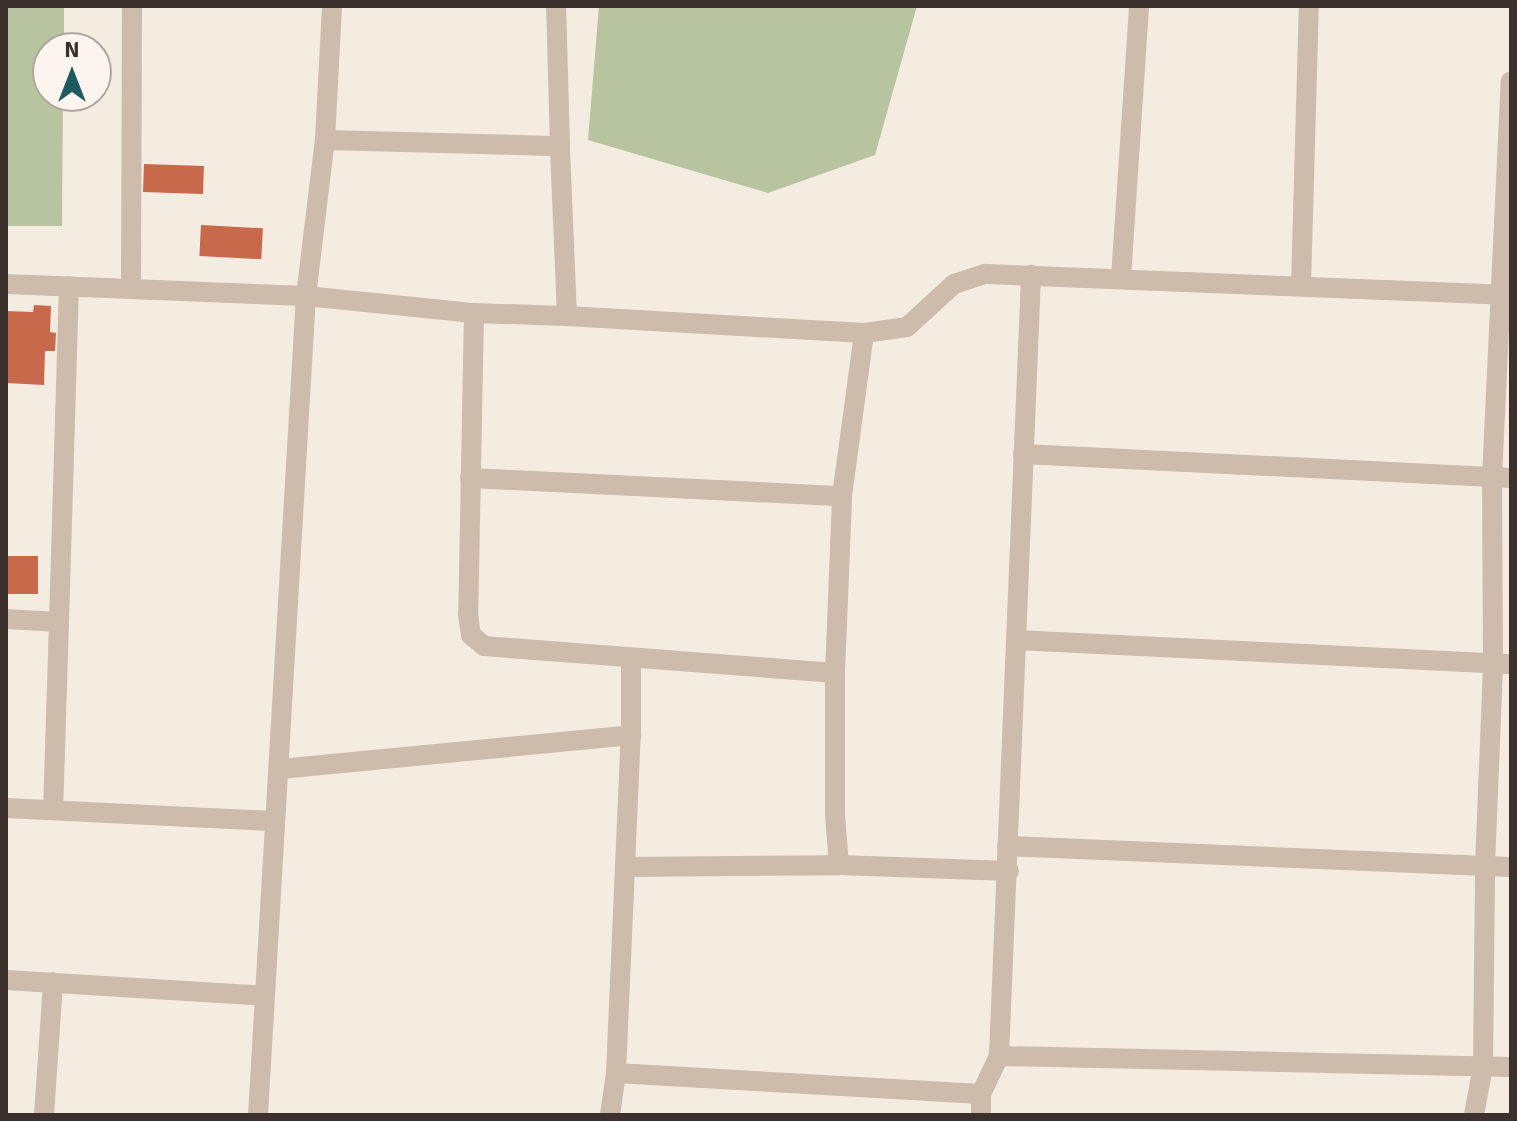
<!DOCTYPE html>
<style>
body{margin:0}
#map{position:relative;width:1517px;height:1121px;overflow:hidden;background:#f4ebe1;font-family:Signika,sans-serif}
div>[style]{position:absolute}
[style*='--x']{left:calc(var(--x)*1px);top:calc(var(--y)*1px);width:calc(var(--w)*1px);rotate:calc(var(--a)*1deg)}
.green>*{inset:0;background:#b8c4a0}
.building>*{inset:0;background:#c8694b;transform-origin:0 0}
.minor>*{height:20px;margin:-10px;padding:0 10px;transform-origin:10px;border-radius:10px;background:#cdbbac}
span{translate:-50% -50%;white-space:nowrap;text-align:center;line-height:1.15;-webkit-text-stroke:6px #fbf5ee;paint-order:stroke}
.frame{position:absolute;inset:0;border:8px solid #3b302b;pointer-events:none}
.north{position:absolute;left:32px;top:32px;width:80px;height:80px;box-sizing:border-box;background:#fbf5ee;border:2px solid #aea6a0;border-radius:50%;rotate:0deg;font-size:22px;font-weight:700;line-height:32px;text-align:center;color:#3b302b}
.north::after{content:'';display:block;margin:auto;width:28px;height:36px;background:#1f5a5e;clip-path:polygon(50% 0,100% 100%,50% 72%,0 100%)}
</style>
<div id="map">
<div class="green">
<i style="clip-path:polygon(6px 6px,64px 6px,64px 48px,48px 48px,48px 96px,63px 96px,62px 226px,6px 226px)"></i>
<i style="clip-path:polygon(599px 6px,917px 6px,875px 155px,768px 193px,588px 140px)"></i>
</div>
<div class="building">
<i style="left:144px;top:164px;width:60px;height:28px;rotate:2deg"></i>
<i style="left:201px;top:225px;width:62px;height:31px;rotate:3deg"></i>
<i style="clip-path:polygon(34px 305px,51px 306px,50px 332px,56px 333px,55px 351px,45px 351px,44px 385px,6px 383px,6px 311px,33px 312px)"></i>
<i style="left:6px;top:556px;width:32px;height:38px"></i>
</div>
<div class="minor">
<i style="--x:325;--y:140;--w:235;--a:1.5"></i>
<i style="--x:560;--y:146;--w:140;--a:-91.6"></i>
<i style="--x:1121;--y:278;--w:273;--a:-86.2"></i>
<i style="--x:6;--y:284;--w:300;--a:2.3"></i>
<i style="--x:306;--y:296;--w:169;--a:5.8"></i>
<i style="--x:474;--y:313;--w:93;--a:1.8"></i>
<i style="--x:567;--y:316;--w:170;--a:-92.4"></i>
<i style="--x:1301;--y:286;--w:280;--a:-88.4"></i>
<i style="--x:131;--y:288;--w:282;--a:-89.8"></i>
<i style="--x:474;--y:313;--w:301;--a:91.1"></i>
<i style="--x:468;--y:614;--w:21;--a:82"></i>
<i style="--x:471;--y:635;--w:17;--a:40"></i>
<i style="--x:484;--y:646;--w:352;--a:4.4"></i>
<i style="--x:567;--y:316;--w:297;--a:3.3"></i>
<i style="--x:864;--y:333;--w:43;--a:-7.9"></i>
<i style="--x:907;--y:327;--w:64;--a:-42.5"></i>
<i style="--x:954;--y:284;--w:33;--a:-18"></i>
<i style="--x:985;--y:274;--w:526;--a:2.29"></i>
<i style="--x:1023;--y:454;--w:489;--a:2.8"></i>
<i style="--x:470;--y:478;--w:372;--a:2.8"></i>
<i style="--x:6;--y:619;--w:53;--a:3.2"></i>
<i style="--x:59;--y:622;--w:188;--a:91.8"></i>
<i style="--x:59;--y:622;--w:336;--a:-88.3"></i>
<i style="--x:1017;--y:640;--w:495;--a:2.8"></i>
<i style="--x:280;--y:769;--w:353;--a:-5.5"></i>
<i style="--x:6;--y:808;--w:268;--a:2.8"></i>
<i style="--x:1007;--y:846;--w:504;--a:2.39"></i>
<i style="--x:839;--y:865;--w:50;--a:-94.6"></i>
<i style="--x:835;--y:815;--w:142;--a:-90"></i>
<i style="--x:835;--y:673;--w:177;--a:-87.7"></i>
<i style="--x:842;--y:496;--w:164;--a:-82.3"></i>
<i style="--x:625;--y:867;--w:214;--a:-0.5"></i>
<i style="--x:839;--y:865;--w:170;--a:2"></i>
<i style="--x:6;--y:980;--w:259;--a:3.5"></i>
<i style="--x:999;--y:1056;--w:512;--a:1.23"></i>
<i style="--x:616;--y:1073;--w:366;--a:3.3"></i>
<i style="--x:44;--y:1115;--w:133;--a:-86.1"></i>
<i style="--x:258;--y:1115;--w:820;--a:-86.65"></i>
<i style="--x:306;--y:296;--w:157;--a:-83.1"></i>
<i style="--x:325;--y:140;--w:134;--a:-87"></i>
<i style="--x:610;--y:1115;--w:42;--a:-81.9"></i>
<i style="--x:616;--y:1073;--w:338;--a:-87.5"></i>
<i style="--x:631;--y:735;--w:76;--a:-90"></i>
<i style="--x:981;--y:1115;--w:21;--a:-90"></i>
<i style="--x:981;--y:1094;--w:42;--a:-64.7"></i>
<i style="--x:999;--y:1056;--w:782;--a:-87.65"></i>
<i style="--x:1474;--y:1115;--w:50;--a:-79.6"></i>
<i style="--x:1483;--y:1066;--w:200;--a:-89.4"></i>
<i style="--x:1485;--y:866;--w:202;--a:-87.7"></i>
<i style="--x:1493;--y:664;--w:186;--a:-90.3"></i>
<i style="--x:1492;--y:478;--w:397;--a:-87.3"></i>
</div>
<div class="frame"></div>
<div class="north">N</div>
</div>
